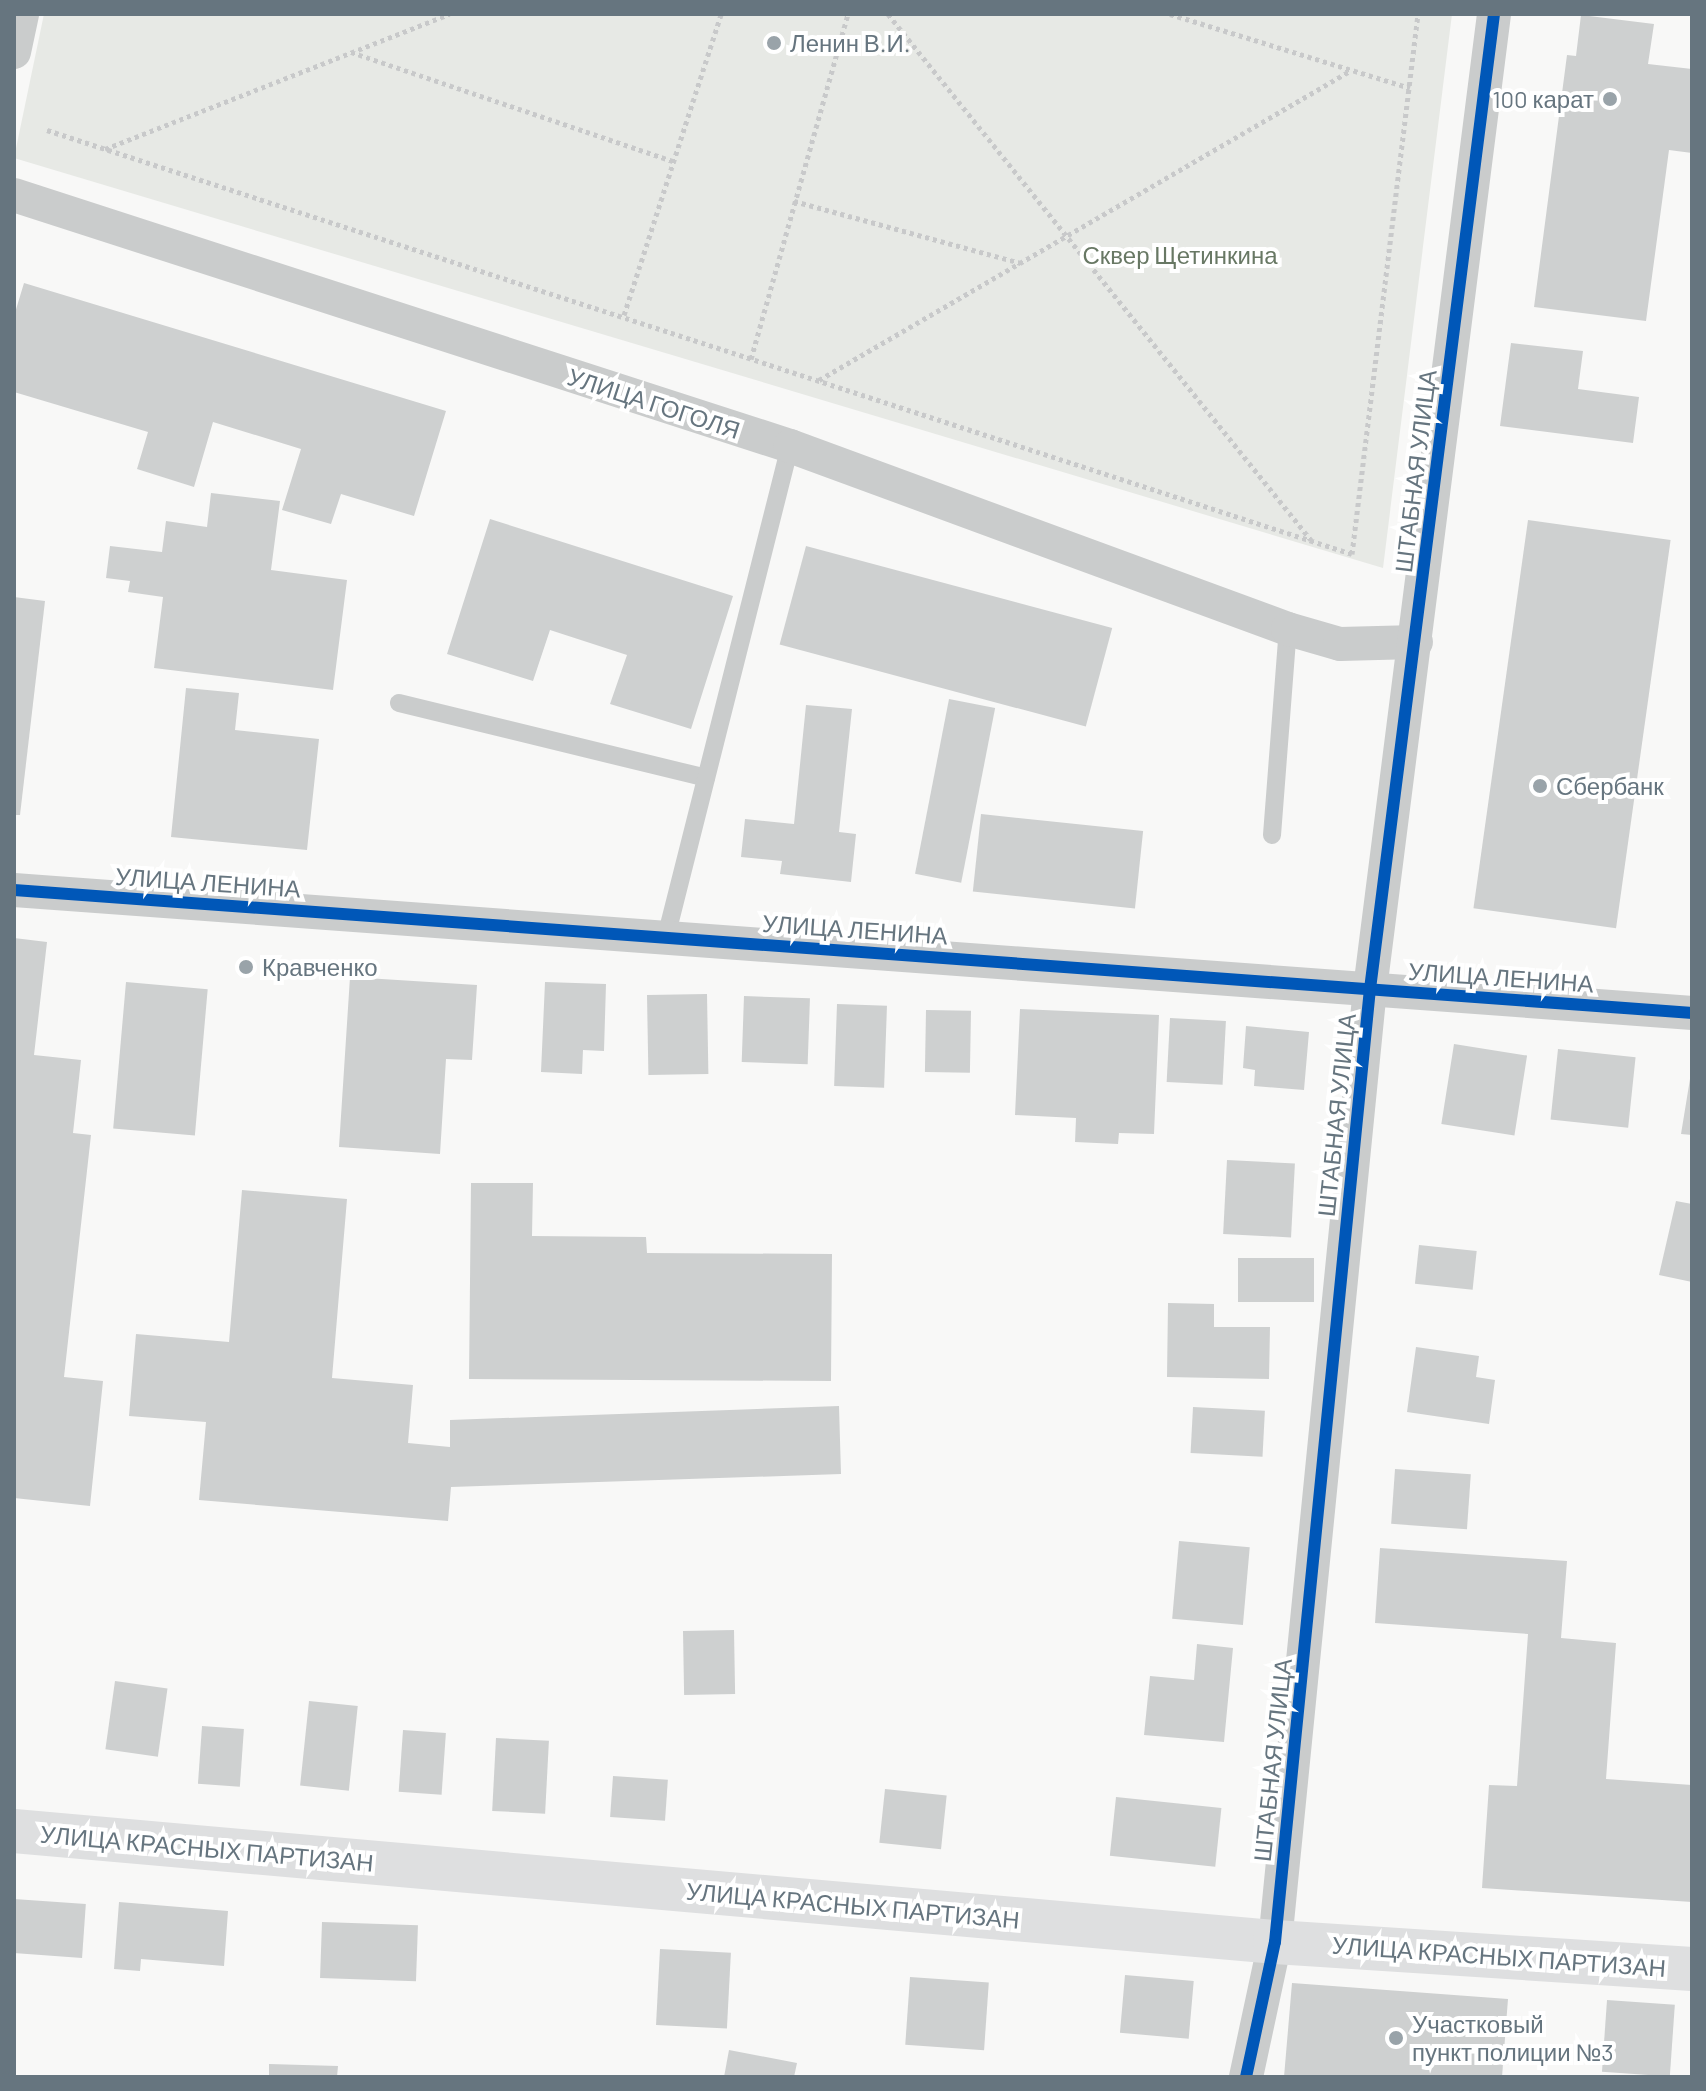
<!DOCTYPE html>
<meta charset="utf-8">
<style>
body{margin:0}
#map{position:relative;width:1706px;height:2091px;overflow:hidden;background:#f8f8f7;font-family:Barlow,sans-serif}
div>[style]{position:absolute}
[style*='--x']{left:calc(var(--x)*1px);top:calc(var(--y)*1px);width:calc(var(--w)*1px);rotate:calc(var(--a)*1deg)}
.green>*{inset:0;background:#e7e9e5}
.building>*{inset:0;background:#ced0d0;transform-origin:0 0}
.path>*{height:5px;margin-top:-2.5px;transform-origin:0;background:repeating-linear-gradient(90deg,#c8c9ca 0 4px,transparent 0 8px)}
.lane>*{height:18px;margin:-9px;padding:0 9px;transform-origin:9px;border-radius:9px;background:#cacccc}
.street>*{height:34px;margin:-17px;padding:0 17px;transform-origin:17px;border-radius:17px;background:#cacccc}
.secondary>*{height:44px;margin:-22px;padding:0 22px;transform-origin:22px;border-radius:22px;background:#dedfe0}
.cycleway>*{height:12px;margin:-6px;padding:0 6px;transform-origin:6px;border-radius:6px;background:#0057b8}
.dots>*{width:22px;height:22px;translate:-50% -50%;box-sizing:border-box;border:4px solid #fff;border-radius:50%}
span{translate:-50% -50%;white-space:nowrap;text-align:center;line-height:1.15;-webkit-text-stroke:8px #fff;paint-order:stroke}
.poi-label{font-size:24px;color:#66757f}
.left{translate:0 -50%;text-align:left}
.right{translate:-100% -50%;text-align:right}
.park-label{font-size:24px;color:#687864}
.street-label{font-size:24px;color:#66757f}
.frame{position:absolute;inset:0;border:16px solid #66757f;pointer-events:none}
</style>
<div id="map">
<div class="green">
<i style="clip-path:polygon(44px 14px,1452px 14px,1383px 568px,14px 158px)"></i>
</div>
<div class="building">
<i style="clip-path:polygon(1581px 15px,1654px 24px,1648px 64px,1692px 69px,1692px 153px,1669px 150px,1646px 321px,1534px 307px,1567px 55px,1576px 56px)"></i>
<i style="clip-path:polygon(24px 283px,446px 411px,414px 516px,341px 494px,331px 524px,282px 510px,301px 449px,213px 422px,194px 487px,137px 469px,148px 432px,14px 392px,14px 316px)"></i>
<i style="clip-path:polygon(1511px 343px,1583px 351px,1578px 389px,1639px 397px,1633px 443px,1500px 426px)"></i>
<i style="clip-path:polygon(211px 493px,280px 501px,271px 570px,347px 580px,333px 690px,154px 668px,163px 597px,128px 592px,130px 581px,106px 578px,110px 546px,162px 552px,166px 521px,207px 527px)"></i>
<i style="clip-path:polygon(490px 519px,733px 596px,691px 729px,610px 704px,627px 655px,550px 630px,533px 681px,447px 654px)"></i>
<i style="left:1528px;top:520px;width:144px;height:392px;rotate:8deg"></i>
<i style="left:806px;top:546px;width:317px;height:102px;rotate:15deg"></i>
<i style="clip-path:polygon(14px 597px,45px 601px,20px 815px,14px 815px)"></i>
<i style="clip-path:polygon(186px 688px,239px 693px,235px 730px,319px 739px,307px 850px,171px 837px)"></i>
<i style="left:949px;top:699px;width:47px;height:178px;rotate:11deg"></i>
<i style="clip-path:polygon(806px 705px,852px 709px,839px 832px,856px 834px,851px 882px,780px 874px,782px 861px,741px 857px,745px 819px,794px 824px)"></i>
<i style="left:981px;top:814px;width:163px;height:78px;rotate:6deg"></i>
<i style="clip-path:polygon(14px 938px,47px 942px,34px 1055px,81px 1060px,73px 1133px,91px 1135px,64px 1377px,103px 1381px,90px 1506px,14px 1498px)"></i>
<i style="clip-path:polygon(350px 977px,477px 985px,472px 1060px,446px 1059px,440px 1154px,339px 1147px)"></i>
<i style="left:126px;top:982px;width:82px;height:147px;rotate:5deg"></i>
<i style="clip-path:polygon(545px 982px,606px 984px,604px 1051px,583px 1050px,582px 1074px,541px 1072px)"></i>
<i style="left:707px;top:994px;width:80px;height:60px;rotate:89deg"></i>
<i style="left:744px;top:996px;width:66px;height:66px;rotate:2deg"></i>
<i style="left:837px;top:1004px;width:50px;height:82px;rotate:2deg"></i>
<i style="clip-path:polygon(1020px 1009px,1159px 1015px,1154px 1134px,1119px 1133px,1118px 1144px,1075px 1142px,1076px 1118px,1015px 1115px)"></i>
<i style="left:926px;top:1010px;width:45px;height:62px;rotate:1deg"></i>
<i style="left:1170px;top:1018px;width:56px;height:64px;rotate:3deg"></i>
<i style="clip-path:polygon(1246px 1026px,1309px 1032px,1304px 1090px,1254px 1086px,1255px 1070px,1243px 1068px)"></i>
<i style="left:1454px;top:1044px;width:74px;height:81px;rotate:9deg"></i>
<i style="left:1558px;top:1049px;width:78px;height:71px;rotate:6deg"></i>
<i style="clip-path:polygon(1690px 1079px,1692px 1080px,1692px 1135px,1681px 1134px)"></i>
<i style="left:1227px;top:1160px;width:68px;height:74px;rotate:3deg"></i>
<i style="clip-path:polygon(471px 1183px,533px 1183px,532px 1236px,646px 1237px,647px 1253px,832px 1254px,831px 1381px,469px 1379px)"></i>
<i style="clip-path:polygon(242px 1190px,347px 1199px,332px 1378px,413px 1385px,408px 1443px,450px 1447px,450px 1420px,839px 1406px,841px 1474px,451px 1487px,448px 1521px,199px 1500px,206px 1422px,129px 1416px,136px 1334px,229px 1342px)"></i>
<i style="clip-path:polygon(1676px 1201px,1692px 1204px,1692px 1282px,1659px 1275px)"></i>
<i style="left:1419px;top:1245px;width:58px;height:39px;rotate:6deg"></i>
<i style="left:1314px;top:1258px;width:44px;height:76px;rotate:90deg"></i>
<i style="clip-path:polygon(1168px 1303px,1214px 1304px,1214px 1327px,1270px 1327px,1269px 1379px,1167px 1377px)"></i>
<i style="clip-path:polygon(1416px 1347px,1479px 1356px,1476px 1377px,1495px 1380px,1489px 1424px,1407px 1412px)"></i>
<i style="left:1193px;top:1407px;width:72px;height:46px;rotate:3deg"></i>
<i style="left:1395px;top:1469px;width:76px;height:55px;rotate:4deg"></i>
<i style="left:1179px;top:1541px;width:71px;height:78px;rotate:5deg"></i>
<i style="clip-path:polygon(1380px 1548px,1567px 1561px,1561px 1638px,1616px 1643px,1606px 1779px,1692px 1785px,1692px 1902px,1482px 1888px,1489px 1785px,1517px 1786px,1528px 1634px,1375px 1623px)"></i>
<i style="left:734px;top:1630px;width:64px;height:51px;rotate:89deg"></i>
<i style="clip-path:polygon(1197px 1644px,1233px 1648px,1224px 1742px,1144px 1735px,1150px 1676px,1194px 1680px)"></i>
<i style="left:115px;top:1681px;width:53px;height:69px;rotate:8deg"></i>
<i style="left:309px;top:1701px;width:49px;height:85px;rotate:6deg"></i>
<i style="left:202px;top:1726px;width:42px;height:58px;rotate:4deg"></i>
<i style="left:403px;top:1730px;width:43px;height:62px;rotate:4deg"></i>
<i style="left:496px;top:1738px;width:53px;height:73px;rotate:3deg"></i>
<i style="left:613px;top:1776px;width:55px;height:41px;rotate:4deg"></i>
<i style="left:885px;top:1789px;width:62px;height:54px;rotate:6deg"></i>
<i style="left:1116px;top:1797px;width:106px;height:59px;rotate:6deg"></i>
<i style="left:14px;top:1899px;width:72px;height:54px;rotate:4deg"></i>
<i style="clip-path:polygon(119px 1902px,228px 1911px,224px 1966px,141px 1959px,140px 1971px,114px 1969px)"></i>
<i style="left:322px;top:1922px;width:96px;height:56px;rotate:2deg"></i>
<i style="left:660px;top:1949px;width:71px;height:76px;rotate:3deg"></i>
<i style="left:1125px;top:1975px;width:69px;height:58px;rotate:5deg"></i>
<i style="left:910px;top:1977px;width:79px;height:68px;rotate:4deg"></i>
<i style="clip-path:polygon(1292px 1983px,1508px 1999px,1502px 2077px,1284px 2077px)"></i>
<i style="left:1607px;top:2000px;width:68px;height:72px;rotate:4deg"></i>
<i style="clip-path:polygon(729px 2050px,797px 2063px,794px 2077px,724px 2077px)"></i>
<i style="clip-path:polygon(269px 2064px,338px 2066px,337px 2077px,269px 2077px)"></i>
</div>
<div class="path">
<i style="--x:888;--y:14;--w:675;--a:51.19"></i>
<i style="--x:1170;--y:14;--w:251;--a:17.1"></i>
<i style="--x:351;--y:52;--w:340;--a:18.7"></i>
<i style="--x:47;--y:130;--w:1372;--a:18"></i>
<i style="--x:1352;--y:554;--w:544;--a:-83.03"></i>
<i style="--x:105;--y:149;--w:370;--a:-21.4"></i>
<i style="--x:794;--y:201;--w:235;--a:15.3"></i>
<i style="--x:624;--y:315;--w:316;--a:-72.1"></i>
<i style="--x:751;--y:359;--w:358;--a:-74.3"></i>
<i style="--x:819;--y:380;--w:614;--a:-30.2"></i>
</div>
<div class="lane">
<i style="--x:399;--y:703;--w:316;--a:13.7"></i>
<i style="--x:1272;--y:835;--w:207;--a:-85.6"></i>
<i style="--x:666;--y:937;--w:506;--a:-75.83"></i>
</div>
<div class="street">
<i style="--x:14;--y:52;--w:39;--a:-78"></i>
<i style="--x:14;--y:195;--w:816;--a:17.92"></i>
<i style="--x:790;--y:446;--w:531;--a:20.18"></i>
<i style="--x:1288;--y:629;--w:54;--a:16.1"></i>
<i style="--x:1340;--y:644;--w:76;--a:-1.5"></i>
<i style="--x:14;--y:890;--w:1683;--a:4.19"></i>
<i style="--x:1246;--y:2077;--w:138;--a:-77.9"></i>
<i style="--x:1275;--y:1942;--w:958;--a:-84.31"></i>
<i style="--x:1370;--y:989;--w:983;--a:-82.75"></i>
</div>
<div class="secondary">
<i style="--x:14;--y:1831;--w:1266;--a:5.03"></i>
<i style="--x:1275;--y:1942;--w:418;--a:3.7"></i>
</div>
<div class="cycleway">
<i style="--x:14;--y:890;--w:1683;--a:4.19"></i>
<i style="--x:1246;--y:2077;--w:138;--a:-77.9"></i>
<i style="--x:1275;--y:1942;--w:958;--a:-84.31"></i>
<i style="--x:1370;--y:989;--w:983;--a:-82.75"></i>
</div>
<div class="dots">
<i style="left:774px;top:43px;background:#99a3a9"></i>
<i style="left:1610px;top:99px;background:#99a3a9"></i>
<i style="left:1540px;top:786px;background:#99a3a9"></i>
<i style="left:246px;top:967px;background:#99a3a9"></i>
<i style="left:1396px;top:2038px;background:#99a3a9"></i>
</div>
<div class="poi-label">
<span class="left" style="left:790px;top:43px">Ленин В.И.</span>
<span class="right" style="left:1594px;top:99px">100 карат</span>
<span class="left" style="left:1556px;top:786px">Сбербанк</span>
<span class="left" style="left:262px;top:967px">Кравченко</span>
<span class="left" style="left:1412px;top:2038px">Участковый<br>пункт полиции №3</span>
</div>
<div class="park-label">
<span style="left:1180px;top:255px">Сквер Щетинкина</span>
</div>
<div class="street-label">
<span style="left:654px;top:403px;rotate:18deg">УЛИЦА ГОГОЛЯ</span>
<span style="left:1415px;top:471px;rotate:-83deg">ШТАБНАЯ УЛИЦА</span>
<span style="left:208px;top:882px;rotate:4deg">УЛИЦА ЛЕНИНА</span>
<span style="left:855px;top:929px;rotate:4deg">УЛИЦА ЛЕНИНА</span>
<span style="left:1501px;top:977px;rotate:4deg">УЛИЦА ЛЕНИНА</span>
<span style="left:1336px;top:1115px;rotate:-84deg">ШТАБНАЯ УЛИЦА</span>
<span style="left:1272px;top:1760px;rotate:-84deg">ШТАБНАЯ УЛИЦА</span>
<span style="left:207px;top:1848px;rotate:5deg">УЛИЦА КРАСНЫХ ПАРТИЗАН</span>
<span style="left:853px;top:1905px;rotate:5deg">УЛИЦА КРАСНЫХ ПАРТИЗАН</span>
<span style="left:1499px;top:1956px;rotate:4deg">УЛИЦА КРАСНЫХ ПАРТИЗАН</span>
</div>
<div class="frame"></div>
</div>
